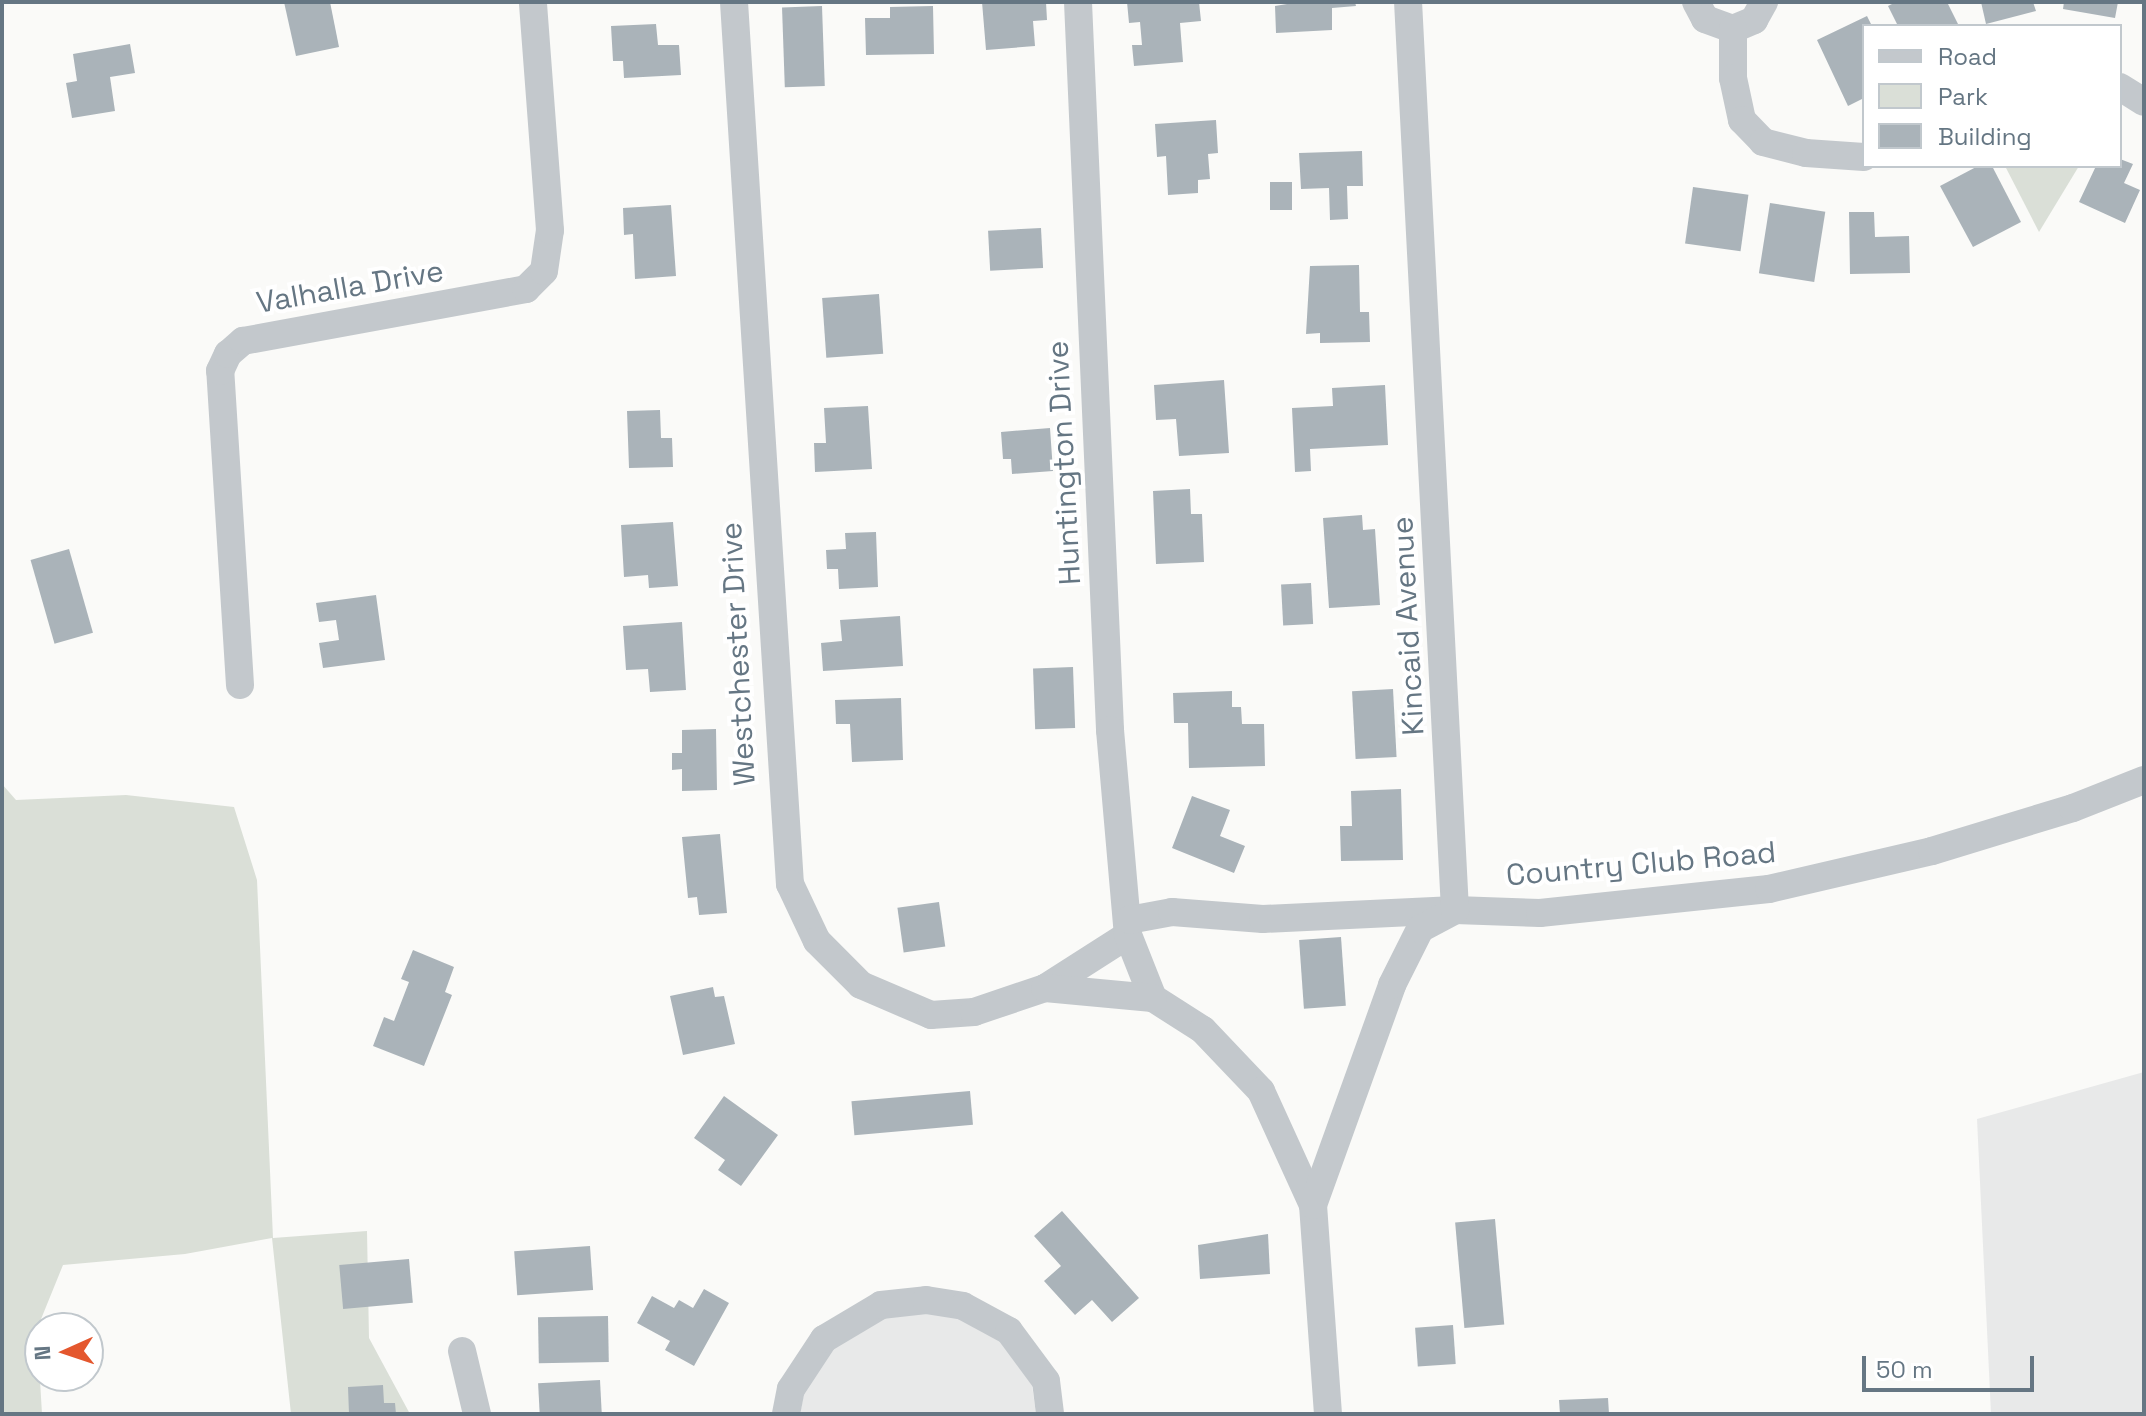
<!DOCTYPE html>
<style>
body{margin:0}
#map{position:relative;width:2146px;height:1416px;overflow:hidden;background:#fafaf8;font-family:"Space Grotesk",sans-serif}
div>[style]{position:absolute}
[style*='--x']{left:calc(var(--x)*1px);top:calc(var(--y)*1px);width:calc(var(--w)*1px);rotate:calc(var(--a)*1deg)}
.built>*{inset:0;background:#e8e9e9}
.green>*{inset:0;background:#dadfd7}
.building>*{inset:0;background:#aab3b9;transform-origin:0 0}
.minor>*{height:28px;margin:-14px;padding:0 14px;transform-origin:14px;border-radius:14px;background:#c3c8cc}
span{translate:-50% -50%;white-space:nowrap;text-align:center;line-height:1.15;-webkit-text-stroke:8px #fff;paint-order:stroke}
.street-label{font-size:30px;color:#657683}
.frame{position:absolute;inset:0;border:4px solid #657683;pointer-events:none}
.legend{position:absolute;left:1862px;top:24px;width:260px;height:144px;box-sizing:border-box;background:#fff;border:2px solid #c1c8cd;margin:0;padding:10px 14px;list-style:none;font-size:24px;color:#657683}
.legend li{display:flex;align-items:center;gap:16px;height:40px}
.legend b{width:40px;border:2px solid #c1c8cd}
.north{position:absolute;left:24px;top:1312px;width:80px;height:80px;box-sizing:border-box;background:#fff;border:2px solid #c1c8cd;border-radius:50%;rotate:267deg;font-size:22px;font-weight:700;line-height:32px;text-align:center;color:#657683}
.north::after{content:'';display:block;margin:auto;width:28px;height:36px;background:#e4572e;clip-path:polygon(50% 0,100% 100%,50% 72%,0 100%)}
.scale{position:absolute;left:1862px;top:1356px;width:172px;height:36px;box-sizing:border-box;border:4px solid #657683;border-top:0;padding-left:10px;font-size:24px;line-height:28px;white-space:nowrap;color:#657683;-webkit-text-stroke:6px #fff;paint-order:stroke}
</style>
<div id="map">
<div class="built">
<i style="clip-path:polygon(2144px 1072px,2144px 1414px,1991px 1414px,1977px 1119px)"></i>
<i style="clip-path:polygon(926px 1312px,958px 1318px,999px 1340px,1032px 1385px,1036px 1414px,800px 1414px,804px 1393px,835px 1346px,885px 1317px)"></i>
</div>
<div class="green">
<i style="clip-path:polygon(2005px 166px,2079px 166px,2039px 232px)"></i>
<i style="clip-path:polygon(2px 784px,16px 800px,126px 795px,234px 807px,257px 880px,273px 1238px,367px 1231px,369px 1338px,410px 1414px,291px 1414px,272px 1238px,185px 1254px,63px 1265px,37px 1329px,42px 1414px,2px 1414px)"></i>
</div>
<div class="building">
<i style="clip-path:polygon(284px 2px,330px 2px,339px 47px,296px 56px)"></i>
<i style="clip-path:polygon(982px 2px,1046px 2px,1047px 20px,1033px 21px,1035px 46px,986px 50px)"></i>
<i style="clip-path:polygon(1127px 2px,1199px 2px,1201px 21px,1180px 23px,1183px 62px,1134px 66px,1132px 45px,1142px 45px,1140px 22px,1129px 23px)"></i>
<i style="clip-path:polygon(1299px 2px,1355px 2px,1356px 6px,1332px 8px,1332px 30px,1276px 33px,1275px 6px)"></i>
<i style="clip-path:polygon(1896px 2px,1947px 2px,1959px 26px,1898px 26px,1888px 6px)"></i>
<i style="clip-path:polygon(1981px 2px,2033px 2px,2036px 11px,1986px 24px)"></i>
<i style="clip-path:polygon(2064px 2px,2118px 2px,2115px 18px,2063px 9px)"></i>
<i style="left:822px;top:6px;width:80px;height:40px;rotate:88deg"></i>
<i style="clip-path:polygon(933px 6px,934px 54px,866px 55px,865px 18px,890px 18px,890px 7px)"></i>
<i style="clip-path:polygon(1867px 16px,1872px 26px,1864px 26px,1864px 98px,1848px 106px,1817px 40px)"></i>
<i style="clip-path:polygon(656px 24px,658px 45px,679px 45px,681px 75px,624px 78px,623px 61px,613px 61px,611px 26px)"></i>
<i style="clip-path:polygon(130px 44px,135px 73px,110px 77px,115px 111px,72px 118px,66px 83px,77px 81px,73px 54px)"></i>
<i style="clip-path:polygon(1216px 120px,1218px 153px,1208px 154px,1210px 179px,1198px 180px,1198px 193px,1168px 195px,1166px 156px,1157px 157px,1155px 124px)"></i>
<i style="clip-path:polygon(1362px 151px,1363px 186px,1347px 186px,1348px 219px,1330px 220px,1329px 188px,1301px 189px,1299px 153px)"></i>
<i style="clip-path:polygon(2120px 159px,2133px 164px,2124px 183px,2140px 190px,2125px 223px,2079px 202px,2096px 166px,2120px 166px)"></i>
<i style="clip-path:polygon(1978px 166px,1992px 166px,2021px 222px,1973px 247px,1940px 186px)"></i>
<i style="left:1270px;top:182px;width:22px;height:28px"></i>
<i style="left:1693px;top:187px;width:56px;height:57px;rotate:8deg"></i>
<i style="left:1770px;top:203px;width:56px;height:71px;rotate:9deg"></i>
<i style="clip-path:polygon(671px 205px,676px 276px,635px 279px,633px 234px,624px 235px,623px 208px)"></i>
<i style="clip-path:polygon(1849px 212px,1874px 212px,1875px 237px,1909px 236px,1910px 273px,1850px 274px)"></i>
<i style="left:1041px;top:228px;width:40px;height:53px;rotate:87deg"></i>
<i style="clip-path:polygon(1359px 265px,1360px 312px,1369px 312px,1370px 342px,1320px 343px,1320px 333px,1306px 334px,1310px 266px)"></i>
<i style="left:879px;top:294px;width:60px;height:57px;rotate:86deg"></i>
<i style="clip-path:polygon(1224px 380px,1229px 453px,1179px 456px,1176px 419px,1156px 420px,1154px 385px)"></i>
<i style="clip-path:polygon(1385px 385px,1388px 445px,1310px 449px,1311px 471px,1295px 472px,1292px 408px,1333px 406px,1332px 388px)"></i>
<i style="clip-path:polygon(868px 406px,872px 469px,815px 472px,814px 443px,826px 443px,824px 408px)"></i>
<i style="clip-path:polygon(660px 410px,661px 438px,672px 438px,673px 467px,629px 468px,627px 411px)"></i>
<i style="clip-path:polygon(1050px 428px,1053px 471px,1012px 474px,1011px 459px,1003px 459px,1001px 432px)"></i>
<i style="clip-path:polygon(1190px 489px,1191px 514px,1202px 514px,1204px 562px,1156px 564px,1153px 491px)"></i>
<i style="clip-path:polygon(1362px 515px,1363px 530px,1375px 529px,1380px 605px,1329px 608px,1323px 518px)"></i>
<i style="clip-path:polygon(673px 522px,678px 586px,649px 588px,648px 575px,624px 577px,621px 525px)"></i>
<i style="clip-path:polygon(876px 532px,878px 587px,839px 589px,838px 569px,827px 569px,826px 550px,846px 549px,845px 533px)"></i>
<i style="left:69px;top:549px;width:87px;height:40px;rotate:74deg"></i>
<i style="left:1311px;top:583px;width:41px;height:30px;rotate:87deg"></i>
<i style="clip-path:polygon(376px 595px,385px 660px,323px 668px,319px 643px,339px 640px,336px 620px,319px 622px,316px 603px)"></i>
<i style="clip-path:polygon(900px 616px,903px 666px,823px 671px,821px 643px,842px 641px,840px 620px)"></i>
<i style="clip-path:polygon(682px 622px,686px 690px,650px 692px,648px 669px,626px 670px,623px 626px)"></i>
<i style="left:1073px;top:667px;width:61px;height:40px;rotate:88deg"></i>
<i style="left:1393px;top:689px;width:68px;height:41px;rotate:87deg"></i>
<i style="clip-path:polygon(1232px 691px,1232px 707px,1241px 707px,1242px 724px,1264px 724px,1265px 766px,1189px 768px,1188px 723px,1174px 723px,1173px 693px)"></i>
<i style="clip-path:polygon(901px 698px,903px 760px,852px 762px,850px 724px,836px 724px,835px 700px)"></i>
<i style="clip-path:polygon(716px 729px,717px 790px,682px 791px,682px 769px,672px 770px,672px 753px,682px 753px,682px 730px)"></i>
<i style="clip-path:polygon(1401px 789px,1403px 860px,1341px 861px,1340px 826px,1352px 826px,1351px 791px)"></i>
<i style="clip-path:polygon(1192px 796px,1230px 810px,1220px 836px,1245px 846px,1234px 873px,1172px 848px)"></i>
<i style="clip-path:polygon(720px 834px,727px 913px,699px 915px,697px 897px,688px 898px,682px 837px)"></i>
<i style="left:939px;top:902px;width:45px;height:42px;rotate:82deg"></i>
<i style="left:1341px;top:937px;width:69px;height:42px;rotate:86deg"></i>
<i style="clip-path:polygon(413px 950px,454px 967px,445px 992px,452px 995px,424px 1066px,373px 1046px,384px 1017px,394px 1021px,409px 982px,401px 979px)"></i>
<i style="clip-path:polygon(713px 987px,715px 997px,724px 996px,735px 1044px,683px 1055px,670px 996px)"></i>
<i style="left:970px;top:1091px;width:34px;height:119px;rotate:85deg"></i>
<i style="clip-path:polygon(724px 1096px,778px 1135px,741px 1186px,718px 1170px,725px 1160px,694px 1138px)"></i>
<i style="clip-path:polygon(1062px 1211px,1139px 1298px,1112px 1322px,1092px 1300px,1075px 1315px,1044px 1281px,1061px 1266px,1034px 1236px)"></i>
<i style="left:1495px;top:1219px;width:106px;height:40px;rotate:85deg"></i>
<i style="clip-path:polygon(1268px 1234px,1270px 1274px,1200px 1279px,1198px 1245px)"></i>
<i style="left:590px;top:1246px;width:44px;height:76px;rotate:86deg"></i>
<i style="left:409px;top:1259px;width:44px;height:70px;rotate:85deg"></i>
<i style="clip-path:polygon(704px 1289px,729px 1303px,694px 1366px,665px 1350px,670px 1341px,637px 1323px,652px 1296px,674px 1308px,679px 1300px,693px 1308px)"></i>
<i style="left:608px;top:1316px;width:46px;height:70px;rotate:89deg"></i>
<i style="left:1453px;top:1325px;width:39px;height:38px;rotate:86deg"></i>
<i style="left:600px;top:1380px;width:34px;height:62px;rotate:87deg"></i>
<i style="clip-path:polygon(383px 1385px,384px 1403px,395px 1403px,396px 1414px,349px 1414px,348px 1387px)"></i>
<i style="clip-path:polygon(1608px 1398px,1609px 1414px,1560px 1414px,1559px 1400px)"></i>
</div>
<div class="minor">
<i style="--x:734;--y:2;--w:884;--a:86.37"></i>
<i style="--x:790;--y:884;--w:63;--a:64.7"></i>
<i style="--x:817;--y:941;--w:62;--a:45"></i>
<i style="--x:861;--y:985;--w:76;--a:23.2"></i>
<i style="--x:931;--y:1015;--w:43;--a:-4"></i>
<i style="--x:974;--y:1012;--w:75;--a:-18.7"></i>
<i style="--x:1045;--y:988;--w:98;--a:-32.6"></i>
<i style="--x:1078;--y:2;--w:729;--a:87.48"></i>
<i style="--x:1110;--y:730;--w:206;--a:85"></i>
<i style="--x:1128;--y:935;--w:68;--a:68.4"></i>
<i style="--x:1153;--y:998;--w:59;--a:32.6"></i>
<i style="--x:1203;--y:1030;--w:84;--a:46.4"></i>
<i style="--x:1261;--y:1091;--w:125;--a:65.5"></i>
<i style="--x:1313;--y:1205;--w:210;--a:85.9"></i>
<i style="--x:1696;--y:2;--w:19;--a:62"></i>
<i style="--x:1705;--y:19;--w:30;--a:20"></i>
<i style="--x:1733;--y:29;--w:23;--a:-23"></i>
<i style="--x:1754;--y:20;--w:21;--a:-61"></i>
<i style="--x:1733;--y:29;--w:49;--a:90"></i>
<i style="--x:1733;--y:78;--w:43;--a:77.9"></i>
<i style="--x:1742;--y:120;--w:30;--a:46"></i>
<i style="--x:1763;--y:142;--w:44;--a:14.3"></i>
<i style="--x:1806;--y:153;--w:58;--a:3.9"></i>
<i style="--x:2120;--y:87;--w:28;--a:32"></i>
<i style="--x:240;--y:685;--w:315;--a:-93.6"></i>
<i style="--x:220;--y:371;--w:19;--a:-65"></i>
<i style="--x:228;--y:354;--w:20;--a:-41"></i>
<i style="--x:243;--y:341;--w:288;--a:-10.4"></i>
<i style="--x:526;--y:289;--w:25;--a:-45"></i>
<i style="--x:544;--y:271;--w:41;--a:-81.7"></i>
<i style="--x:550;--y:230;--w:229;--a:-94.3"></i>
<i style="--x:1129;--y:920;--w:44;--a:-10.5"></i>
<i style="--x:1172;--y:912;--w:91;--a:4.4"></i>
<i style="--x:1263;--y:919;--w:192;--a:-2.7"></i>
<i style="--x:1455;--y:910;--w:85;--a:2"></i>
<i style="--x:1540;--y:913;--w:230;--a:-6"></i>
<i style="--x:1769;--y:889;--w:167;--a:-13.1"></i>
<i style="--x:1932;--y:851;--w:147;--a:-17"></i>
<i style="--x:2073;--y:808;--w:76;--a:-21.5"></i>
<i style="--x:1045;--y:988;--w:108;--a:5.3"></i>
<i style="--x:1313;--y:1205;--w:234;--a:-70.2"></i>
<i style="--x:1392;--y:985;--w:63;--a:-63.4"></i>
<i style="--x:1420;--y:929;--w:40;--a:-28"></i>
<i style="--x:1455;--y:910;--w:909;--a:-92.96"></i>
<i style="--x:462;--y:1351;--w:65;--a:76.6"></i>
<i style="--x:786;--y:1414;--w:25;--a:-79"></i>
<i style="--x:791;--y:1389;--w:60;--a:-56.6"></i>
<i style="--x:824;--y:1339;--w:66;--a:-30.8"></i>
<i style="--x:881;--y:1305;--w:45;--a:-6.3"></i>
<i style="--x:926;--y:1300;--w:37;--a:9"></i>
<i style="--x:963;--y:1306;--w:52;--a:28.5"></i>
<i style="--x:1009;--y:1331;--w:62;--a:53.5"></i>
<i style="--x:1046;--y:1381;--w:33;--a:83"></i>
</div>
<div class="street-label">
<span style="left:350px;top:287px;rotate:-10deg">Valhalla Drive</span>
<span style="left:1064px;top:463px;rotate:-93deg">Huntington Drive</span>
<span style="left:1408px;top:626px;rotate:-93deg">Kincaid Avenue</span>
<span style="left:738px;top:654px;rotate:-93deg">Westchester Drive</span>
<span style="left:1641px;top:864px;rotate:-5deg">Country Club Road</span>
</div>
<div class="frame"></div>
<ul class="legend">
<li><b style="height:10px;background:#c3c8cc"></b>Road</li>
<li><b style="height:22px;background:#dadfd7"></b>Park</li>
<li><b style="height:22px;background:#aab3b9"></b>Building</li>
</ul>
<div class="north">N</div>
<div class="scale">50 m</div>
</div>
